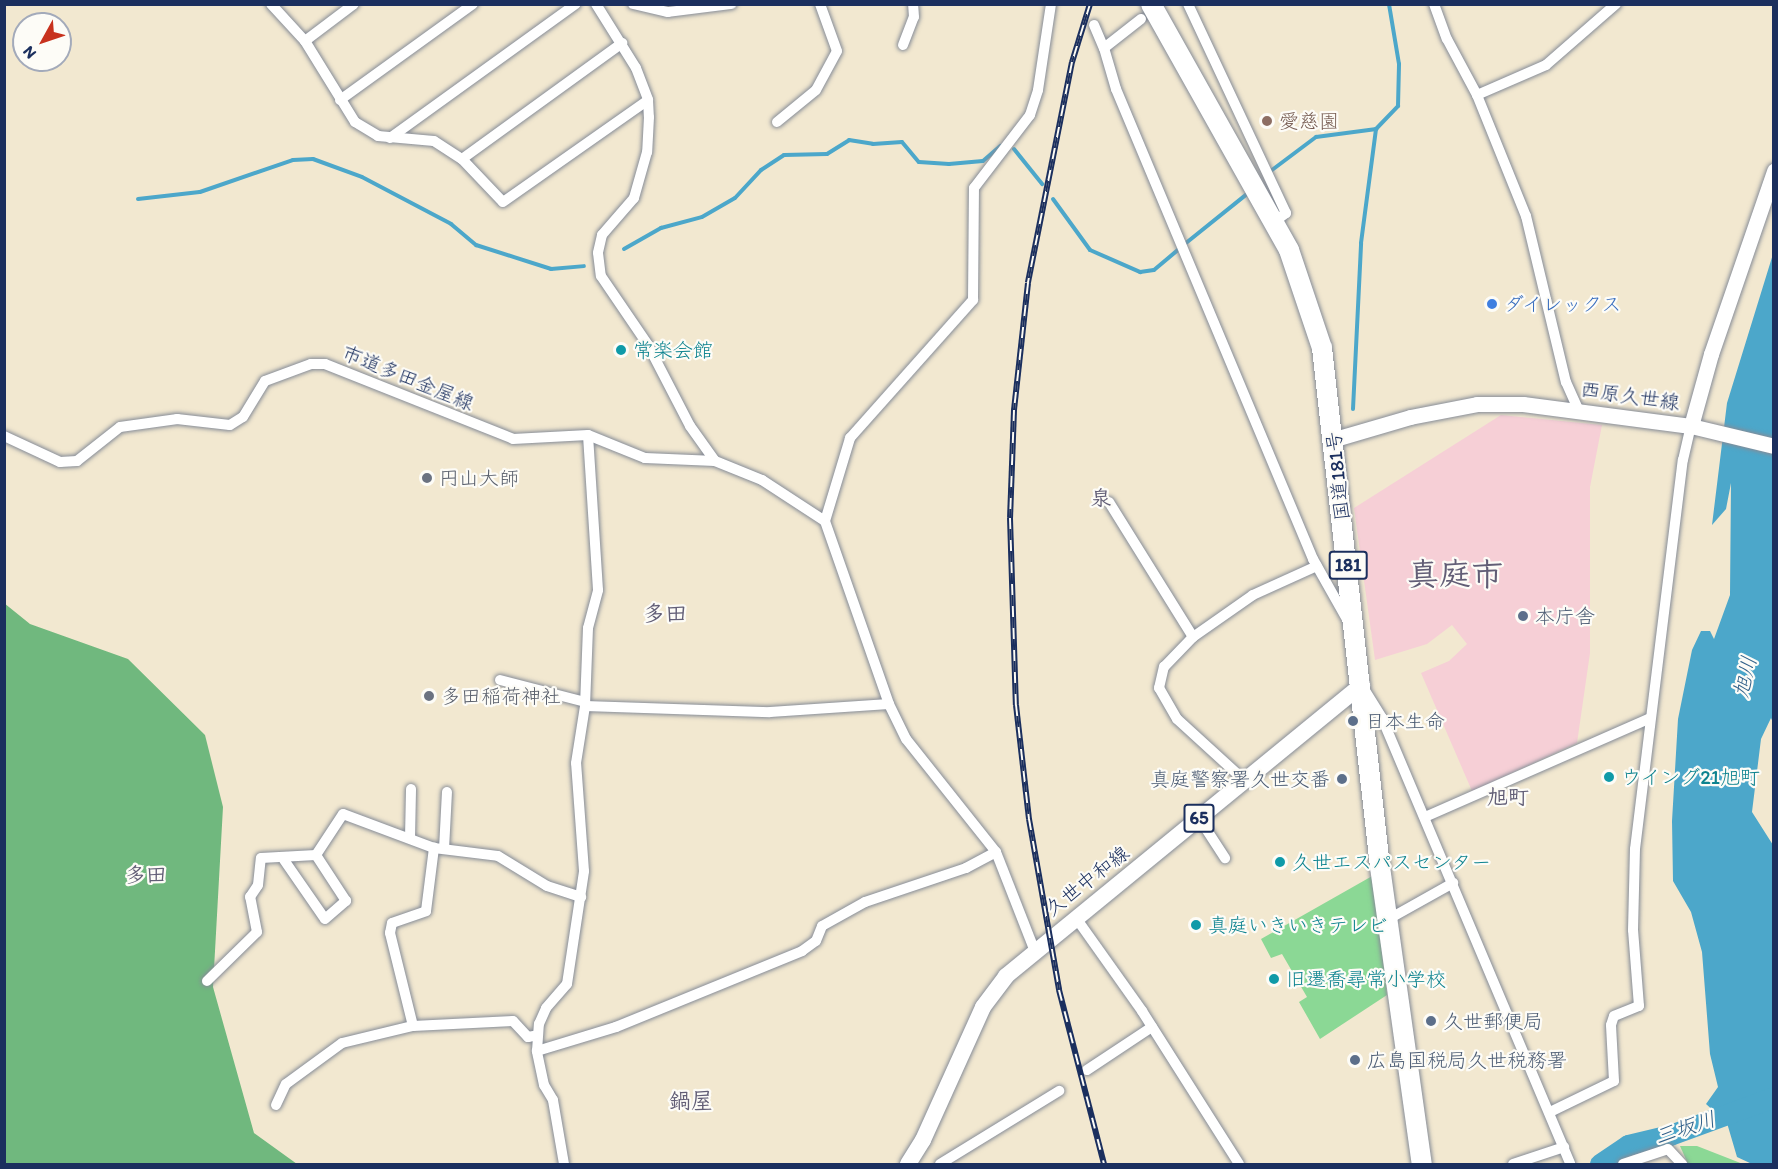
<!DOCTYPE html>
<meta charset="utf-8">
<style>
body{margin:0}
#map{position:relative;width:1778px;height:1169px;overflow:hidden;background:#f2e8d0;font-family:Itim,"Klee One",sans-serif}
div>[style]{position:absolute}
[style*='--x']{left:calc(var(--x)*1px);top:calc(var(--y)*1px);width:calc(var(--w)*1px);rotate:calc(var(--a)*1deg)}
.built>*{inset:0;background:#f6cfd6}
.green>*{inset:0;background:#8bd895}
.forest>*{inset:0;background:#70b87e}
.water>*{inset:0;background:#4ca7ca}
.stream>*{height:4px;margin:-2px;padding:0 2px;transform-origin:2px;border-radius:2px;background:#4ca7ca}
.river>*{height:21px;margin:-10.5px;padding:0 10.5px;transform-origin:10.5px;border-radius:10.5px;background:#4ca7ca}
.street-tunnel>*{height:10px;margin-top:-5px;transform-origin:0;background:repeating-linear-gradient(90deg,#c7c3b9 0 10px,transparent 0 15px)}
.roads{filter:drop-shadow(0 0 2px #868c97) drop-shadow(0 0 2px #868c97)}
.street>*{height:10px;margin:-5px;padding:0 5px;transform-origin:5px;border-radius:5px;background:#fff}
.secondary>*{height:15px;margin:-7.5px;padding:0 7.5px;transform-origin:7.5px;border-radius:7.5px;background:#fff}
.primary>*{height:16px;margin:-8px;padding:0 8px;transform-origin:8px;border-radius:8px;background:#fff}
.highway>*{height:20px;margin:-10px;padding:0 10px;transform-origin:10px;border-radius:10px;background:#fff}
.rail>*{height:6px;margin-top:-3px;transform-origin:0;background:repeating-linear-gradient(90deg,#fdfcf7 0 11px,#1b2f5e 0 22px);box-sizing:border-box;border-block:2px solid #1b2f5e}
.dots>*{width:16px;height:16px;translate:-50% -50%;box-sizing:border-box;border:3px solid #fdfcf7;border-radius:50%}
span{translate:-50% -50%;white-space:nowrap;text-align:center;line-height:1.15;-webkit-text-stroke:4.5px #fdfcf7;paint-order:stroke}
.shield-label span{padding:2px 4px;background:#fdfcf7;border:2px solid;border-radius:4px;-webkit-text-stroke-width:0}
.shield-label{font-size:18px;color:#1b2f5e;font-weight:700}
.education-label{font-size:20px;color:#785e54}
.left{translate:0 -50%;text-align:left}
.shop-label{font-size:20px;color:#366cbe}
.culture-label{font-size:20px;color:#0d838f}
.street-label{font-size:20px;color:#1b2f5e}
.worship-label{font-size:20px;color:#5b616d}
.service-label{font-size:20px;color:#4e5e75}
.right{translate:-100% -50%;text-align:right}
.neighbourhood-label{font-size:21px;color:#625e76;font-weight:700}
.water-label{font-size:21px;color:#2f5f89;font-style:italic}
.quarter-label{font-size:22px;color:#625e76;font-weight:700}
.town-label{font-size:32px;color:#625e76;font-weight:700}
.frame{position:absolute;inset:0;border:6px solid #1b2f5e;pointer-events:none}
.north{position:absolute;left:12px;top:12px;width:60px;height:60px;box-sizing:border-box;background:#fdfcf7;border:2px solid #a3aaba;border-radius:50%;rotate:230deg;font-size:16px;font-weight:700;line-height:24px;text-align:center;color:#1b2f5e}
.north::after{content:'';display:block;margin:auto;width:21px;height:27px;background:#c8321e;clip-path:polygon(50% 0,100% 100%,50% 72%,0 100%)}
</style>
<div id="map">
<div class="built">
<i style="clip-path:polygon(1501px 415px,1602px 425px,1590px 487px,1590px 653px,1577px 743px,1472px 791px,1421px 673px,1449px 661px,1467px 644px,1452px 625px,1427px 644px,1375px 660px,1354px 508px)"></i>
</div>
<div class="green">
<i style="clip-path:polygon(1374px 875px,1387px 995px,1320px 1039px,1299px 1002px,1307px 997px,1282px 954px,1271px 958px,1261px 939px)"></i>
<i style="clip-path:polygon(1680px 1146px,1697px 1146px,1743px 1164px,1688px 1164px)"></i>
</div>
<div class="forest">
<i style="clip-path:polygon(4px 603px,30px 624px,128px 659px,205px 735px,223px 807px,213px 987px,254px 1133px,297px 1164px,5px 1164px)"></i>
</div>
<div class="water">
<i style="clip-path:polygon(1773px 254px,1774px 725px,1771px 718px,1761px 739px,1752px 812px,1773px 845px,1773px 1164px,1752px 1164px,1737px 1157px,1727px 1123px,1706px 1104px,1718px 1087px,1710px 1054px,1702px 952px,1691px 912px,1673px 881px,1672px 821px,1678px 719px,1692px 650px,1701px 631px,1710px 631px,1714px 639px,1730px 595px,1731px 483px,1726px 509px,1712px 525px,1727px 403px)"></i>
</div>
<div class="stream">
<i style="--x:1014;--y:149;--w:45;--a:51.3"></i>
<i style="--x:1272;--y:170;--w:55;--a:-36.9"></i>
<i style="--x:1316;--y:137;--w:61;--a:-7.6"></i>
<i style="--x:1376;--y:129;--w:32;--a:-46"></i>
<i style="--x:1398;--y:106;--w:42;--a:-88.6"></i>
<i style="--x:1399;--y:64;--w:61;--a:-99.5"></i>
<i style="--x:138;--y:199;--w:62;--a:-6.4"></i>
<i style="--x:200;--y:192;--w:98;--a:-19"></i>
<i style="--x:293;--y:160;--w:20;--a:-3"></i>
<i style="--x:313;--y:159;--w:52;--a:20.2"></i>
<i style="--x:362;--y:177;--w:101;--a:27.8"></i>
<i style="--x:451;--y:224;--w:33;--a:40"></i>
<i style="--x:476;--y:245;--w:79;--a:17.7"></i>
<i style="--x:551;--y:269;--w:33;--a:-5"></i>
<i style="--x:1053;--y:199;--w:63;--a:54"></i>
<i style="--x:1090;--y:250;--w:55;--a:23.7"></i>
<i style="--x:1140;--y:272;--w:14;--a:-8"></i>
<i style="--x:1154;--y:270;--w:34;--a:-40"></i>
<i style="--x:1186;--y:243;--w:78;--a:-38.8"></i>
<i style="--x:624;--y:249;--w:43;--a:-29.6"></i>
<i style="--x:661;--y:228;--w:42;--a:-15"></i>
<i style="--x:702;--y:217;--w:38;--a:-30"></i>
<i style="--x:735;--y:198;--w:38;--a:-47"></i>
<i style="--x:761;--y:170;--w:27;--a:-33"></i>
<i style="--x:784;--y:155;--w:43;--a:-1.3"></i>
<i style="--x:827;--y:154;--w:26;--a:-32"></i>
<i style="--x:849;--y:140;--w:24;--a:9"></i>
<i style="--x:873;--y:144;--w:29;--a:-4"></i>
<i style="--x:902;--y:142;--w:26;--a:50"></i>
<i style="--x:919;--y:162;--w:30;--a:4"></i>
<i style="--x:949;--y:164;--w:34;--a:-5"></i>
<i style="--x:983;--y:161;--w:23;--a:-41"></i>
<i style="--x:1353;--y:409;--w:166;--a:-87.2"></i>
<i style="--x:1361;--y:243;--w:115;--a:-82.5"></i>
</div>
<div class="river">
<i style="--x:1600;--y:1164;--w:34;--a:-34"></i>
<i style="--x:1628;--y:1145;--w:43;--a:-13.4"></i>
<i style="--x:1670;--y:1135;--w:111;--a:-20.1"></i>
</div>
<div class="street-tunnel">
<i style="--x:1141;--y:19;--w:29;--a:-31"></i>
</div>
<div class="roads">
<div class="street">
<i style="--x:271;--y:4;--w:50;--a:47.4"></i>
<i style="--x:305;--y:41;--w:95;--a:58.3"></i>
<i style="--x:355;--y:122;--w:27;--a:31"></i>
<i style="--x:378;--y:136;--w:56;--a:5.1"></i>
<i style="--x:434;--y:141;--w:33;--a:33"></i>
<i style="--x:462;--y:159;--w:59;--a:46.4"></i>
<i style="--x:503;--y:202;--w:177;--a:-35.1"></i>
<i style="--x:596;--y:4;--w:75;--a:58"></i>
<i style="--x:636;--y:68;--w:34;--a:69"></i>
<i style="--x:648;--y:100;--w:17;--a:87"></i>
<i style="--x:649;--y:117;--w:35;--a:93"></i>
<i style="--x:647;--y:152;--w:48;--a:105.8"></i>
<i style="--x:634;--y:198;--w:49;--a:130.9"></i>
<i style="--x:602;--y:235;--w:18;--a:103"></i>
<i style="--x:598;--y:253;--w:23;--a:83"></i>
<i style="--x:601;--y:276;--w:83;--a:55.7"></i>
<i style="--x:648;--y:345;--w:91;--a:62.6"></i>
<i style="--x:690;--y:426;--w:43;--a:54.5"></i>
<i style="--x:633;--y:4;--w:36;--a:13"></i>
<i style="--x:668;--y:12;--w:64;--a:-7.2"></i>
<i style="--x:1188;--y:4;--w:231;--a:64.9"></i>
<i style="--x:1286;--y:213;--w:15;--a:143"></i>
<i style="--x:1434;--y:4;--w:37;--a:70"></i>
<i style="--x:1447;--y:39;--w:64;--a:61.8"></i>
<i style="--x:1477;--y:95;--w:131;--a:68"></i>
<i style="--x:1526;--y:216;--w:171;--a:76.5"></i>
<i style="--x:1566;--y:382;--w:30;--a:66"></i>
<i style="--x:1141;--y:19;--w:47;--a:141.9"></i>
<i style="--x:1104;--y:48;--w:43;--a:73.7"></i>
<i style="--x:1116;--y:89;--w:510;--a:67.26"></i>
<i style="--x:1313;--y:559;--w:71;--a:60.6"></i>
<i style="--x:1094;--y:25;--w:25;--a:67"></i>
<i style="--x:305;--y:41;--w:61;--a:-37.1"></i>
<i style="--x:903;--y:45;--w:30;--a:-69"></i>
<i style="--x:914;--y:17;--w:13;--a:-94"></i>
<i style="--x:1477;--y:95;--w:75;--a:-23.5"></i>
<i style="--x:1546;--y:65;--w:93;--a:-41.1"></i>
<i style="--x:340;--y:100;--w:164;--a:-35.8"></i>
<i style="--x:777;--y:122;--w:50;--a:-39.4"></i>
<i style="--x:816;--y:90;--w:44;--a:-61.7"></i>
<i style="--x:837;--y:51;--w:50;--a:-109.9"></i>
<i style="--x:390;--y:138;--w:229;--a:-35.8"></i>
<i style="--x:462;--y:159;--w:198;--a:-35.9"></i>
<i style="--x:4;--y:436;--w:62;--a:24.9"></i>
<i style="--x:60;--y:462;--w:17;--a:-3"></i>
<i style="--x:77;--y:461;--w:55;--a:-38.3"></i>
<i style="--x:120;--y:427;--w:58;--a:-8"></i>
<i style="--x:177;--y:419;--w:53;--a:6.5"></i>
<i style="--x:230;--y:425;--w:15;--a:-32"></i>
<i style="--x:243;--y:417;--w:42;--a:-58.6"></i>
<i style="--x:265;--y:381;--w:49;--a:-20.3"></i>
<i style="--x:311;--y:364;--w:14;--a:0"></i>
<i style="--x:325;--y:364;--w:202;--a:21.7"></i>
<i style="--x:513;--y:439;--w:75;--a:-3.1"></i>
<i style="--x:588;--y:435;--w:61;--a:22"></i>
<i style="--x:645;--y:458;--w:70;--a:2.5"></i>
<i style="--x:715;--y:461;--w:51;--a:22"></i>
<i style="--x:762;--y:480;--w:75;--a:33.1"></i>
<i style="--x:1109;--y:502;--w:159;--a:58.1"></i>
<i style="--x:500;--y:680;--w:88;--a:14.5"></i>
<i style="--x:1364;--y:689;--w:34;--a:58"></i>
<i style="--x:1382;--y:718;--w:484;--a:67.1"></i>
<i style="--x:585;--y:706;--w:185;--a:1.9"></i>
<i style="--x:770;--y:712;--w:119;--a:-3.8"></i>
<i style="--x:1245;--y:781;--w:92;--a:-137.6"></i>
<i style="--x:1177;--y:719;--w:36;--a:-120"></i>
<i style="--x:1159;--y:688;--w:22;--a:-77"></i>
<i style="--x:1164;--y:667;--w:42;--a:-46"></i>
<i style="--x:1193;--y:637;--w:73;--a:-35"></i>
<i style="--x:1253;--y:595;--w:70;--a:-24.4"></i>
<i style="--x:1425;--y:817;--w:246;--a:-23.7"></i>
<i style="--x:1199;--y:818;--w:48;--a:57"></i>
<i style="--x:410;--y:838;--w:49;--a:-88.8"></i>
<i style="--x:444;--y:849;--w:57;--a:-87"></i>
<i style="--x:282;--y:857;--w:75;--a:55.3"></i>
<i style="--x:325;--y:919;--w:28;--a:-41"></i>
<i style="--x:346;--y:901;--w:55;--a:-123.1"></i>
<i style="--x:1076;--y:918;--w:114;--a:54.6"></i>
<i style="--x:1142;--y:1011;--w:181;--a:57.6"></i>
<i style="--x:1387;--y:920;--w:76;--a:-29.3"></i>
<i style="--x:1034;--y:949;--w:104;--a:-111.4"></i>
<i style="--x:996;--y:852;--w:144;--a:-128.5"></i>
<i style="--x:906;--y:739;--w:39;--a:-116"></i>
<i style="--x:889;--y:704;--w:194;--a:-109.3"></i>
<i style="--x:825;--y:521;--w:87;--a:-73.2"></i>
<i style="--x:850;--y:438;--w:185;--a:-48.3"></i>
<i style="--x:973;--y:300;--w:112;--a:-89.5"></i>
<i style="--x:974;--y:188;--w:92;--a:-52.5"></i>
<i style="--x:1030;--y:115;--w:26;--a:-72"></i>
<i style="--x:1038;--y:90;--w:87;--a:-81.4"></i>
<i style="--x:207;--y:981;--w:70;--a:-44.4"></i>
<i style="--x:257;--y:932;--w:36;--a:-101"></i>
<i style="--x:250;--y:897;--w:14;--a:-56"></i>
<i style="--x:258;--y:885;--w:27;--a:-84"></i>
<i style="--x:261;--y:858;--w:55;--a:-3.1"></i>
<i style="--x:316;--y:855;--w:49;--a:-56.6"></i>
<i style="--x:343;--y:814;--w:97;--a:20.5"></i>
<i style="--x:434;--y:848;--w:64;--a:7.1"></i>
<i style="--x:498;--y:856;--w:57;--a:31.5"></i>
<i style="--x:547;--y:886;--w:36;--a:18"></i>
<i style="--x:413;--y:1026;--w:96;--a:-103.9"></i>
<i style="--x:390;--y:933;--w:10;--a:-79"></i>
<i style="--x:392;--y:923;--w:36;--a:-19"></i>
<i style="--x:426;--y:911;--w:64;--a:-82.8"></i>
<i style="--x:537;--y:1051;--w:83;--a:-16.9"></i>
<i style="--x:616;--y:1027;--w:201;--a:-22.2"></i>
<i style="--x:802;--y:951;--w:17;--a:-36"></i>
<i style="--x:816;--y:941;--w:16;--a:-68"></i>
<i style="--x:822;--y:926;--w:49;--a:-29.2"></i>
<i style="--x:865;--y:902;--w:107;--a:-18.6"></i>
<i style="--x:966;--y:868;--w:34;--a:-28"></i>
<i style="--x:1087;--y:1070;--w:78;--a:-33.5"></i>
<i style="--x:276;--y:1105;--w:23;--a:-65"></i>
<i style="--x:286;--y:1084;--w:69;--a:-36.2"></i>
<i style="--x:342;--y:1043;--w:73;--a:-13.5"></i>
<i style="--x:413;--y:1026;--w:100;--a:-2.9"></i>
<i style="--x:513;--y:1021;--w:22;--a:47"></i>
<i style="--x:528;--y:1037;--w:10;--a:-11"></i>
<i style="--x:1550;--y:1112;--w:71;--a:-25.8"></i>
<i style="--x:1614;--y:1081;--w:56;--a:-93.1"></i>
<i style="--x:1611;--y:1025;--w:9;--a:-72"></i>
<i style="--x:1614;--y:1016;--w:27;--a:-22"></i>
<i style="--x:1639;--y:1006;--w:76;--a:-94.5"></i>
<i style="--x:1633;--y:930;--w:81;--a:-88.6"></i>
<i style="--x:1635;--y:849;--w:392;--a:-83"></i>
<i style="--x:1683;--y:460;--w:35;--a:-77"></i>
<i style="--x:564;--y:1164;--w:65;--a:-99.8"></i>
<i style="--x:553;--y:1100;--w:17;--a:-121"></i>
<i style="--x:544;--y:1085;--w:35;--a:-102"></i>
<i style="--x:537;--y:1051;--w:27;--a:-86"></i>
<i style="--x:539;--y:1024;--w:17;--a:-66"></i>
<i style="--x:546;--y:1008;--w:32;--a:-49"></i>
<i style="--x:567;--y:984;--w:114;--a:-81.4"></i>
<i style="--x:584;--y:871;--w:108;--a:-94.2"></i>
<i style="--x:576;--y:763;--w:58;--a:-81"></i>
<i style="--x:585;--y:706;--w:78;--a:-87.8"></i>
<i style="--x:588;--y:628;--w:39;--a:-75"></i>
<i style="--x:598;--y:590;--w:155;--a:-93.7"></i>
<i style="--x:940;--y:1164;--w:140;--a:-31.5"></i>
<i style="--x:1513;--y:1164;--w:54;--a:-18.4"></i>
<i style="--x:1623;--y:1164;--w:47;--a:-18.4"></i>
<i style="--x:1668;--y:1149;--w:21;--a:47"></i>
</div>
<div class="secondary">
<i style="--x:1691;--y:426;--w:75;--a:-74.5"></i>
<i style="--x:1711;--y:354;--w:194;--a:-71"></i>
<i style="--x:1335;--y:439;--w:78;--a:-16.3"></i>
<i style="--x:1410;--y:417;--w:68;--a:-11"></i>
<i style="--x:1477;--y:404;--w:46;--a:0"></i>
<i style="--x:1523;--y:404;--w:169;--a:7.5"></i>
<i style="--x:1691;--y:426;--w:85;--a:13.5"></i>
</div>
<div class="primary">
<i style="--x:908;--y:1164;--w:28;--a:-58"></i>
<i style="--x:923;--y:1140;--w:146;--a:-65.7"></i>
<i style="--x:983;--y:1007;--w:39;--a:-53"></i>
<i style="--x:1006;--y:976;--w:460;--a:-39.3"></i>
</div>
<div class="highway">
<i style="--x:1151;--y:4;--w:282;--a:60.7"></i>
<i style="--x:1289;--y:250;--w:103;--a:71.4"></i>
<i style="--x:1322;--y:348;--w:522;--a:83.62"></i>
<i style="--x:1380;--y:867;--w:300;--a:82"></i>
</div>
</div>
<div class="rail">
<i style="--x:1090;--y:4;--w:61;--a:107.2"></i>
<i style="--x:1072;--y:62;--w:225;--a:101.3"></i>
<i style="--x:1028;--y:283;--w:128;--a:96.3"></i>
<i style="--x:1014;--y:410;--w:108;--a:92.1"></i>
<i style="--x:1010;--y:518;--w:187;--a:88.2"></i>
<i style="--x:1016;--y:705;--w:115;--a:83.5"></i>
<i style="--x:1029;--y:819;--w:174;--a:80"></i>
<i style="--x:1059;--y:990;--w:180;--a:75.5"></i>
</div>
<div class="dots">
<i style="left:1267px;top:121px;background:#8d6e63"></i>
<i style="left:1492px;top:304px;background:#3f7fe0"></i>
<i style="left:621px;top:350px;background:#0f9aa8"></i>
<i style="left:427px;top:478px;background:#6b7280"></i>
<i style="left:1523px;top:616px;background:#5c6f8a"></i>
<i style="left:429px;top:696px;background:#6b7280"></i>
<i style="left:1353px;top:721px;background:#5c6f8a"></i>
<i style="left:1609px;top:777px;background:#0f9aa8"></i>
<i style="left:1342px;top:779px;background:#5c6f8a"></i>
<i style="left:1280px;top:862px;background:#0f9aa8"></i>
<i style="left:1196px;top:925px;background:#0f9aa8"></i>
<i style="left:1274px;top:979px;background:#0f9aa8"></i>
<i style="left:1431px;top:1021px;background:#5c6f8a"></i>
<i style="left:1355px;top:1060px;background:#5c6f8a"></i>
</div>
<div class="shield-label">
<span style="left:1348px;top:565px">181</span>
<span style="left:1199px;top:818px">65</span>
</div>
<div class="education-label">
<span class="left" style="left:1279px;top:121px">愛慈園</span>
</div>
<div class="shop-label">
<span class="left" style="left:1504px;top:304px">ダイレックス</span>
</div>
<div class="culture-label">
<span class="left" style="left:633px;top:350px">常楽会館</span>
<span class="left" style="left:1621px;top:777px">ウイング21旭町</span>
<span class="left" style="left:1292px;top:862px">久世エスパスセンター</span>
<span class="left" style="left:1208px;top:925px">真庭いきいきテレビ</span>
<span class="left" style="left:1286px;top:979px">旧遷喬尋常小学校</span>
</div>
<div class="street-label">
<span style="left:408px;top:378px;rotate:22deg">市道多田金屋線</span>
<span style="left:1630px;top:396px;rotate:8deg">西原久世線</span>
<span style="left:1338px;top:476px;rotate:-96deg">国道181号</span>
<span style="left:1087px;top:881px;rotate:-38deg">久世中和線</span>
</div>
<div class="worship-label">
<span class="left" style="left:439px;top:478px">円山大師</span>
<span class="left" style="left:441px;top:696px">多田稲荷神社</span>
</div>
<div class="service-label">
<span class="left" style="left:1535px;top:616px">本庁舎</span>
<span class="left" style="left:1365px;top:721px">日本生命</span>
<span class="right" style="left:1330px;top:779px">真庭警察署久世交番</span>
<span class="left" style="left:1443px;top:1021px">久世郵便局</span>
<span class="left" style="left:1367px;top:1060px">広島国税局久世税務署</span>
</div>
<div class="neighbourhood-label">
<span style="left:1101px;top:498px">泉</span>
<span style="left:1508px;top:797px">旭町</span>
<span style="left:146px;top:875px">多田</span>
</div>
<div class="water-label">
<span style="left:1745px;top:677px;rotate:-77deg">旭川</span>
<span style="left:1685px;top:1128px;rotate:-18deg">三坂川</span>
</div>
<div class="quarter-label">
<span style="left:665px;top:614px">多田</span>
<span style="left:691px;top:1101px">鍋屋</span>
</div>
<div class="town-label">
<span style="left:1455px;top:574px">真庭市</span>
</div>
<div class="frame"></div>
<div class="north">N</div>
</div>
